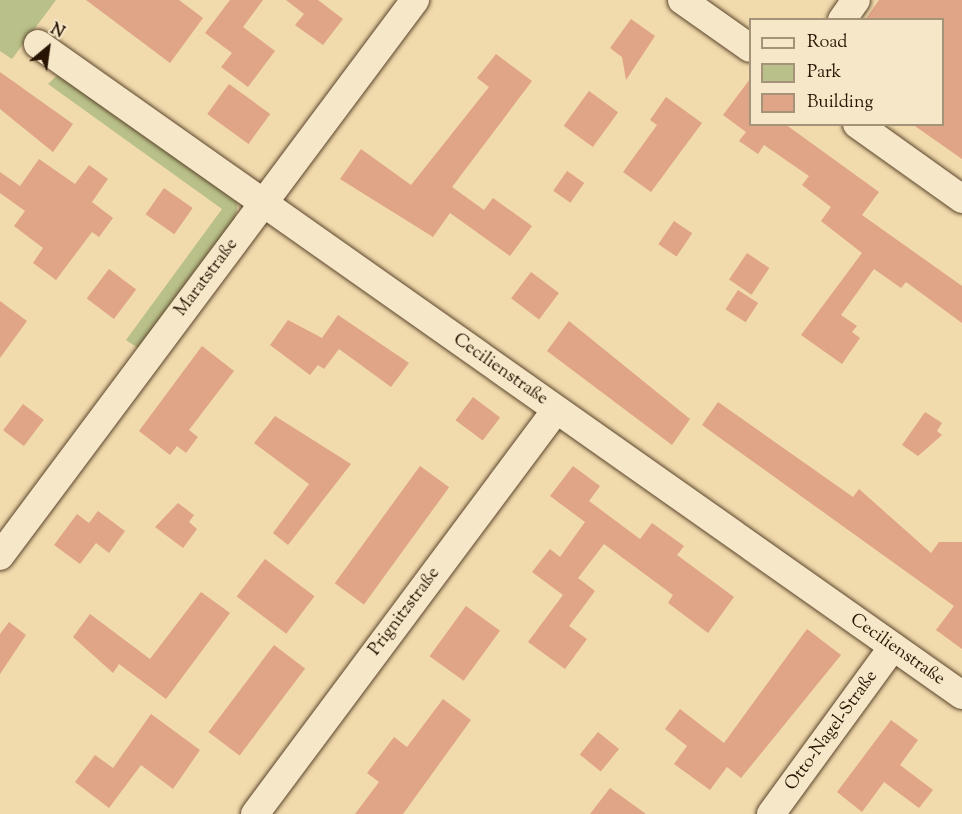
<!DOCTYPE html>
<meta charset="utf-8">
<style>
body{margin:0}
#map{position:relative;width:962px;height:814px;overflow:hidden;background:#f1daac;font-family:"Sorts Mill Goudy",serif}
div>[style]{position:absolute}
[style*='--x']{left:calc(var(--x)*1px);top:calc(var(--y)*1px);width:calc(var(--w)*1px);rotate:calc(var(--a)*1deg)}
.green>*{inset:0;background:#b9c089}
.building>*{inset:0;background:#e0a487;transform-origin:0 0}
.roads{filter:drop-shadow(0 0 2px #5b452c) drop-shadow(0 0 2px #5b452c)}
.minor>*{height:28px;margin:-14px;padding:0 14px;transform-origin:14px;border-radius:14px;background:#f6e7c9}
span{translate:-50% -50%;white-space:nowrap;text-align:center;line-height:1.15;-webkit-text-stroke:4.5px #f6e7c9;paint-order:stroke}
.street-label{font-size:18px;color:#291302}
.legend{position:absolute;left:749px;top:18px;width:195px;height:108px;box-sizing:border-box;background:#f6e7c9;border:2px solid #a49279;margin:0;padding:8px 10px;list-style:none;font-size:18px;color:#291302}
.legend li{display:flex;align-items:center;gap:12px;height:30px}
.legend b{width:30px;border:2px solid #a49279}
.north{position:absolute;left:18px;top:18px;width:60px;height:60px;-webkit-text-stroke:4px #f6e7c9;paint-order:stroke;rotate:29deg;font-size:16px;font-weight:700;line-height:24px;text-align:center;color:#291302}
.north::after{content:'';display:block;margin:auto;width:21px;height:27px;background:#291302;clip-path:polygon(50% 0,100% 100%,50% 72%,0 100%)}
</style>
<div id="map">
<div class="green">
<i style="clip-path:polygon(0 0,56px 0,12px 59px,0 51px)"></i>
<i style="clip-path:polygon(61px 72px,238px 203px,235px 218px,138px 348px,126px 340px,222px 209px,48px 84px)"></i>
</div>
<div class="building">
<i style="clip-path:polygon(86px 0,179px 0,203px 18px,170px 63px)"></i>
<i style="clip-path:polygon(230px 0,263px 0,243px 27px,275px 51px,248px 87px,221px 67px,232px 53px,205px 33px)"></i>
<i style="clip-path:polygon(286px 0,318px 0,343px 19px,323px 45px,295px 25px,304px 14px)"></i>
<i style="clip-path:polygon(879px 0,962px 0,962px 159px,912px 124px,942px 124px,942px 20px,865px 20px)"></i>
<i style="clip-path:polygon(631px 19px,655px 36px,626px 80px,622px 57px,610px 48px)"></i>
<i style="clip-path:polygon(496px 54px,532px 81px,452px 187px,484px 210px,493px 198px,532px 226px,510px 256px,450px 213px,433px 237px,340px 179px,361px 149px,411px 185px,489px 87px,477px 78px)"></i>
<i style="clip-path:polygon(0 72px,73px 124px,53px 152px,0 109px)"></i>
<i style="clip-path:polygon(750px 79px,750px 124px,785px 124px,879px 192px,862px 215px,962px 286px,962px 323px,906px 282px,901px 288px,874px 269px,841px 315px,857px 326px,852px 332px,860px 338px,842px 364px,801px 335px,862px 253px,821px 221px,831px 207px,802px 185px,809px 176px,764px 145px,758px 154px,739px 141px,746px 132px,723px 115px)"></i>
<i style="left:229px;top:84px;width:51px;height:37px;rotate:36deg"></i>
<i style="left:589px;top:91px;width:36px;height:43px;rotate:36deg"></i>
<i style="clip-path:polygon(666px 97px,702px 123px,651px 192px,623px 172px,657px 125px,650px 120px)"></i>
<i style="clip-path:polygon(39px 159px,75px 184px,89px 165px,108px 179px,92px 202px,113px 218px,99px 237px,92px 232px,56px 280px,33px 263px,43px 248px,14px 226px,25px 211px,0 193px,0 172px,20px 186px)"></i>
<i style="left:567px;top:171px;width:21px;height:24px;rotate:35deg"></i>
<i style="left:164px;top:188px;width:35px;height:32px;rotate:35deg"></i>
<i style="left:674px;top:221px;width:22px;height:28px;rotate:34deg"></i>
<i style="left:747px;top:253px;width:27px;height:32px;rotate:34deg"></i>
<i style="left:109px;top:269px;width:34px;height:37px;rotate:37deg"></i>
<i style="left:531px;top:272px;width:35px;height:33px;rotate:37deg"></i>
<i style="left:738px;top:290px;width:24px;height:23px;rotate:33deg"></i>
<i style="clip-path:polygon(0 301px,27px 321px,0 358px)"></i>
<i style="clip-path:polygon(338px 315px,409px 363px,391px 387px,339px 349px,324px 369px,318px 365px,310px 375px,270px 345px,288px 320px,322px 338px)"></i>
<i style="clip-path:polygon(569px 321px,690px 419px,672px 445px,547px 351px)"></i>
<i style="clip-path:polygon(202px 346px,234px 371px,189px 430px,198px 437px,186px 453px,177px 446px,170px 455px,139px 431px)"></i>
<i style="left:473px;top:397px;width:34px;height:29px;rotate:37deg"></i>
<i style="clip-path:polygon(718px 402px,853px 497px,859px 489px,931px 553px,939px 542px,962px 542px,962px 649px,936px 630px,954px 606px,702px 425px)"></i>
<i style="left:23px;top:404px;width:26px;height:33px;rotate:37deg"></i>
<i style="clip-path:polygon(925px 412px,942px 423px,937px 431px,942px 435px,918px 456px,902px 445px)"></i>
<i style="clip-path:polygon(275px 416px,351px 464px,288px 545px,273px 533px,309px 484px,254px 443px)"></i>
<i style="left:420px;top:466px;width:36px;height:145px;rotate:36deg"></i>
<i style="clip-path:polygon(573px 466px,600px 486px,589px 501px,640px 539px,652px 523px,684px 546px,677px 555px,734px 597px,708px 633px,668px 603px,673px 595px,604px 544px,578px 578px,595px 591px,569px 626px,587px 639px,565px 669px,528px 642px,563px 595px,532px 572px,550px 549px,560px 557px,585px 522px,550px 496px)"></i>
<i style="clip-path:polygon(178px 503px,194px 515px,189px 522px,197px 529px,183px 548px,155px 527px)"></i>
<i style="clip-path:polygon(98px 511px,125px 531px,109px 553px,96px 543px,80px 564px,54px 545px,77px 514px,89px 523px)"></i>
<i style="left:265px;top:559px;width:62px;height:47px;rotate:37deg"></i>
<i style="clip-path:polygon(201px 592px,230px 613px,166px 699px,119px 664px,113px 673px,73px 637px,90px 614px,150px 659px)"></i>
<i style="left:466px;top:606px;width:42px;height:62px;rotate:36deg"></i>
<i style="clip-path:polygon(9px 622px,26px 635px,0 674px,0 634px)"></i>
<i style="clip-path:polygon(807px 629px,841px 655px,741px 778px,727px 767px,710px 790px,674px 764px,687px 746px,665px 729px,680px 709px,724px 743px)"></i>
<i style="left:274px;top:645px;width:39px;height:109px;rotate:37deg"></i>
<i style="clip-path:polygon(443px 699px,471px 720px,403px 814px,355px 814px,379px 782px,367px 773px,394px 737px,407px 747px)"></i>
<i style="clip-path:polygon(151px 714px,200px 750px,173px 789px,141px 765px,109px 808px,75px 782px,95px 755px,113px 768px)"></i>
<i style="clip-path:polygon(891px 720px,918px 740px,900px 765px,933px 790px,919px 808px,884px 782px,862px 812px,837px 792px)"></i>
<i style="left:598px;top:732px;width:27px;height:29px;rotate:39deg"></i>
<i style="clip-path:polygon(610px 788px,646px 814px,590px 814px)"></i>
</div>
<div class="roads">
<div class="minor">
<i style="--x:682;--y:0;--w:83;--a:35.2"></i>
<i style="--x:842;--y:20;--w:24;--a:-55"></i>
<i style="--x:38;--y:44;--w:1130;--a:35.17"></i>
<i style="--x:857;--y:124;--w:129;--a:35.5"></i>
<i style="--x:0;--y:556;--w:694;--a:-53.26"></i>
<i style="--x:255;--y:814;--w:504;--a:-53.31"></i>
<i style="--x:771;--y:814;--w:207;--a:-53.9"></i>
</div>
</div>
<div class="street-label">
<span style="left:207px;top:278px;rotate:-53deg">Maratstraße</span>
<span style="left:500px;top:370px;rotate:35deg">Cecilienstraße</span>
<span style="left:405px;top:612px;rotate:-53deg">Prignitzstraße</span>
<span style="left:897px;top:650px;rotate:35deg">Cecilienstraße</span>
<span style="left:832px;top:731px;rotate:-54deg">Otto-Nagel-Straße</span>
</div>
<ul class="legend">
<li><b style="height:8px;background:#f6e7c9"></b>Road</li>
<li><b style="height:16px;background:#b9c089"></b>Park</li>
<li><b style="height:16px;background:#e0a487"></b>Building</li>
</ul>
<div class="north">N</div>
</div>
